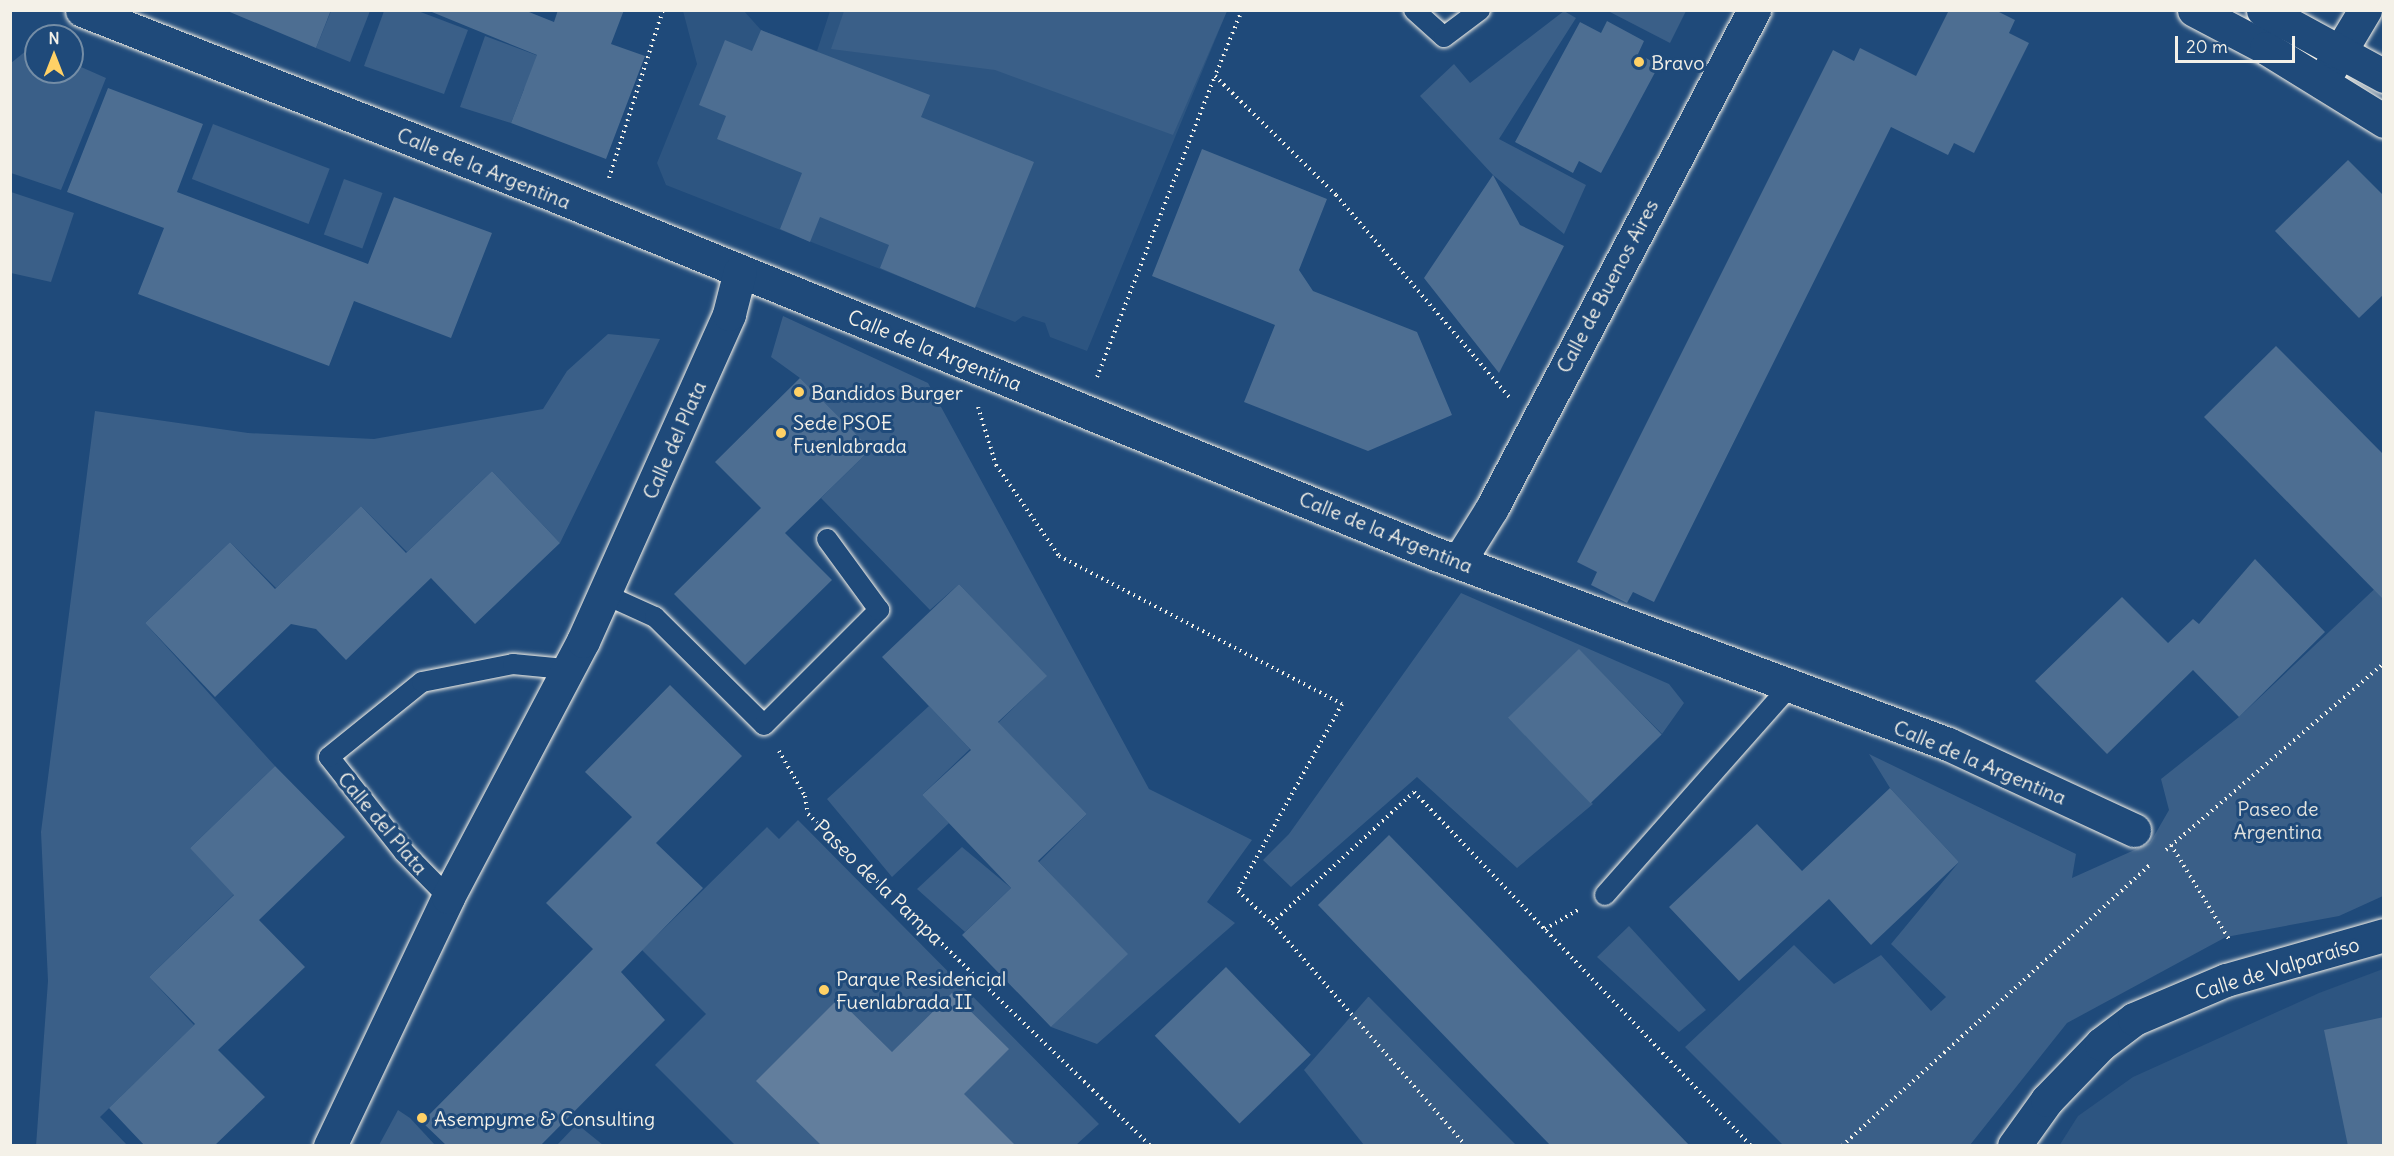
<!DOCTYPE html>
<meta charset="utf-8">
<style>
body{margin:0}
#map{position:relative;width:2394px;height:1156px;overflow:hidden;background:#1f4a7a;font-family:Delius,sans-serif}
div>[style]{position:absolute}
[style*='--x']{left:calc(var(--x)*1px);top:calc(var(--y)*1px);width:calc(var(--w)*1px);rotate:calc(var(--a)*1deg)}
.built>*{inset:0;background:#2d5581}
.green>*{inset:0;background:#3a5f88;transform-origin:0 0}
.water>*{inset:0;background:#627e9d}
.building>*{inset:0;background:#4d6e92;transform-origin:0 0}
.path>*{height:4px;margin-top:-2px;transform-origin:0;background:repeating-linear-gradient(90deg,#f4f1e8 0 1.5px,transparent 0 6px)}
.roads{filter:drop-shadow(0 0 2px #f4f1e8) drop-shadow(0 0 2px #f4f1e8)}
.lane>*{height:20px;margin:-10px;padding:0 10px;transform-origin:10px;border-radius:10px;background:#1f4a7a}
.street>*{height:33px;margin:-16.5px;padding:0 16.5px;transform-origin:16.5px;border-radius:16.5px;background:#1f4a7a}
.secondary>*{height:33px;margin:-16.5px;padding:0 16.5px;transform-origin:16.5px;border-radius:16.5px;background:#1f4a7a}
.dots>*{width:16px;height:16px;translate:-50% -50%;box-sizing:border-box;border:3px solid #1f4a7a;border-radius:50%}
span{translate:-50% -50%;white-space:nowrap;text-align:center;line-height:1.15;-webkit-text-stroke:6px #1f4a7a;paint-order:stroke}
.poi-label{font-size:20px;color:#f4f1e8}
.left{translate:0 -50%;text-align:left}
.street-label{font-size:20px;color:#f4f1e8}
.park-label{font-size:20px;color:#e1e2de}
.frame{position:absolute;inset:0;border:12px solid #f4f1e8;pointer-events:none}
.north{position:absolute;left:24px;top:24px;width:60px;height:60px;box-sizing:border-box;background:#1f4a7a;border:2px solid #748da6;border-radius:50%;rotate:0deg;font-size:16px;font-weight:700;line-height:24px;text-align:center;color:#f4f1e8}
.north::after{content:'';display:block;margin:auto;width:21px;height:27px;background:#ffd166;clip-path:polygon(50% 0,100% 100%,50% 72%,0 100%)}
.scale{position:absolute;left:2175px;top:36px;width:120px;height:27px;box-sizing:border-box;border:3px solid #f4f1e8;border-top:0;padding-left:8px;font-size:18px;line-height:21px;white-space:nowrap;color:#f4f1e8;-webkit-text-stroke:4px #1f4a7a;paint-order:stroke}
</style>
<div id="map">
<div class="built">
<i style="clip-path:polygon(683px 11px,744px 11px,761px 30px,817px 51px,830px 11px,1227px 11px,1087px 351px,1050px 337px,1045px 323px,1023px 316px,1015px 322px,666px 185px,657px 163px,697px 64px)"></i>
<i style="clip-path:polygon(2383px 969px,2383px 1145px,2059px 1146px,2078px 1116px,2133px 1077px,2319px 993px)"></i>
</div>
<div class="green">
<i style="clip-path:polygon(331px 11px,370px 11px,350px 62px,316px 48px)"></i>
<i style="clip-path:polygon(384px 11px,418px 11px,468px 30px,444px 94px,364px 66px)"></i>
<i style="clip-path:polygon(844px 11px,844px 10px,1227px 11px,1173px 135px,995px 70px,831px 49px)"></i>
<i style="clip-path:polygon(1564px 11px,1576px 18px,1499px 139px,1586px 185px,1564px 234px,1493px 175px,1420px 96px,1454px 64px,1470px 83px)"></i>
<i style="clip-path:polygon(1608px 11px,1686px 11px,1670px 43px)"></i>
<i style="clip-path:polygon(485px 36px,560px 64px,524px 89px,511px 123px,460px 107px)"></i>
<i style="clip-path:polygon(32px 46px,36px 72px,72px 72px,72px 63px,106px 78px,61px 190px,11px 173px,11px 63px)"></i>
<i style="left:213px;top:124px;width:125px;height:59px;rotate:21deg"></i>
<i style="left:344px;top:179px;width:41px;height:59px;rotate:20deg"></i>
<i style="clip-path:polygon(11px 192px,74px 213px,51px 282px,11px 273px)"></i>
<i style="clip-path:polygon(783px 316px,928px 383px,1149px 789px,1252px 840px,1207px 902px,1235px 923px,1097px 1044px,1051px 1027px,1127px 954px,1039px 862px,1087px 814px,998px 723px,1046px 676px,959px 584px,930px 610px,821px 498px,871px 449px,800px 378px,771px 357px)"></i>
<i style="clip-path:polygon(608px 334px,660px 339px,560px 543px,492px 471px,407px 552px,361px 506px,276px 588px,230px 542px,145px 623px,275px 766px,190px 848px,260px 869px,149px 977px,194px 1025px,100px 1117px,127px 1145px,36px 1146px,48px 981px,41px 832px,95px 411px,248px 433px,374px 439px,543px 409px,567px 371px)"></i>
<i style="clip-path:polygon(2383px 581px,2383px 896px,2339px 916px,2226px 937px,2067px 1023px,1970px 1145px,1783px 1145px,1685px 1047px,1794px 945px,1834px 984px,1881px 955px,1931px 1011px,1946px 997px,1891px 944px,1959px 862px,1890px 788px,1869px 754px,2076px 854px,2072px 878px,2150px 843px,2169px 810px,2161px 779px,2239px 717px)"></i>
<i style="clip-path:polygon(1461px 593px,1669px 684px,1684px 703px,1662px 734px,1579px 650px,1508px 718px,1593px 804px,1517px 868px,1417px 777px,1291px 887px,1263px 860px,1289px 834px)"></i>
<i style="clip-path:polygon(929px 706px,970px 749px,922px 795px,949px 823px,892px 877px,827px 799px)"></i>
<i style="clip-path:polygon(798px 820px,1099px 1124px,1076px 1145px,735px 1145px,655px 1065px,706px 1014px,642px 950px,767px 827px,779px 839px)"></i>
<i style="clip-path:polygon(962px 847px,1011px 888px,965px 932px,917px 889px)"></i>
<i style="clip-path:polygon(1629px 926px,1706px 1010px,1679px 1032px,1597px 957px)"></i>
<i style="clip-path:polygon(1368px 997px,1369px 997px,1516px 1145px,1364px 1145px,1304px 1070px)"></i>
<i style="clip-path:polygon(398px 1110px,410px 1118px,435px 1145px,379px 1145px)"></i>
<i style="clip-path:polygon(577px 1124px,603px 1145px,557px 1145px)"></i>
</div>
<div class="water">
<i style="clip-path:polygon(952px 993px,1009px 1049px,964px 1094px,1015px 1145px,821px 1145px,756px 1081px,838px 999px,892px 1052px)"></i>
</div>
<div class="building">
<i style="clip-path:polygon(225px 10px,331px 10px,316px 48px)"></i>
<i style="clip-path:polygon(427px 10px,524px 10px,554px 22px,558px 10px,624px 10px,611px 44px,645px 56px,606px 159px,511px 123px,537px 55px)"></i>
<i style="clip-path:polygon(1949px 10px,1995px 10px,2015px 20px,2009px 33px,2029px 43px,1974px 153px,1954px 143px,1948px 155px,1891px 127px,1654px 602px,1633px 592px,1627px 603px,1591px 585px,1597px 572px,1577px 562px,1833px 50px,1854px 61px,1860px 48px,1916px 76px)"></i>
<i style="clip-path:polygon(1607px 21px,1644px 41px,1638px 54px,1659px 65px,1601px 173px,1579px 161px,1573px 173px,1515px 142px,1580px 22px,1601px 33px)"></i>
<i style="clip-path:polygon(761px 30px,930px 95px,921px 117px,1034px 162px,975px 308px,880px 268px,889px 245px,820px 217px,810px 242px,780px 229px,802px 173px,717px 139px,726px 116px,699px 105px,725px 40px,752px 51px)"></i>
<i style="clip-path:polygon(108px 88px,203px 124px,177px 192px,368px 264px,394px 197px,492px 233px,451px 338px,354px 301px,329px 366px,138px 294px,164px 228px,67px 192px)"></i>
<i style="clip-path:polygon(1202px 149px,1327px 199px,1299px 270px,1313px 291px,1417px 332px,1452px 415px,1368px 451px,1244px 402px,1275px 325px,1152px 276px)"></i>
<i style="clip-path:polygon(2348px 160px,2384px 196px,2384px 294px,2359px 318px,2275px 231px)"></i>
<i style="clip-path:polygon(1493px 175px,1520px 225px,1564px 246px,1499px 373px,1424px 278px)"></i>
<i style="clip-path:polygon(2276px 346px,2384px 455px,2384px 600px,2204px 417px)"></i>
<i style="clip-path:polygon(800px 378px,871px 449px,785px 533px,832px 580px,745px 665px,674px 594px,761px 508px,715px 462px)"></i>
<i style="clip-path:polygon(492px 471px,560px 543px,475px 624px,431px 578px,346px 660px,316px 629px,291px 624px,215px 697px,145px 623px,230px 542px,275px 589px,361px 506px,406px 553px)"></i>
<i style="clip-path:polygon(2255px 559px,2325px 632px,2239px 717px,2193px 670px,2107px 754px,2035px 681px,2122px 597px,2168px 643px,2193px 619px,2199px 624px)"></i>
<i style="clip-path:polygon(959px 584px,1047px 676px,998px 722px,1087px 814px,1038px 861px,1128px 954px,1051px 1027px,962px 935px,1011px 888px,922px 795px,971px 750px,882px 657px)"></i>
<i style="left:1579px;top:649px;width:119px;height:99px;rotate:46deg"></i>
<i style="clip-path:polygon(670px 685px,742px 756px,656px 843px,703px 888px,621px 972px,665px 1020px,540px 1146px,447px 1146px,422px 1122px,593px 949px,546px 903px,632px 817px,585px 772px)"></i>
<i style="clip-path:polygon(275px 766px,345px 837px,259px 920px,305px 967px,218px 1050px,265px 1097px,214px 1146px,145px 1146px,109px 1108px,195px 1024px,149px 977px,234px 895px,190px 848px)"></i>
<i style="clip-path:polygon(1890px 788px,1959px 862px,1871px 945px,1829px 899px,1739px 981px,1669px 907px,1757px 824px,1802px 871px)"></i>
<i style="clip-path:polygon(1389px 835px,1474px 922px,1690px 1146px,1551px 1146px,1485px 1078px,1318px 905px)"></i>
<i style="left:1226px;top:967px;width:122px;height:99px;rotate:46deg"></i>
<i style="clip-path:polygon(2384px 1017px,2384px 1146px,2348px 1146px,2324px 1030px)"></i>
</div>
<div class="path">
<i style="--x:1242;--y:10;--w:71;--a:112.2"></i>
<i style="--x:1215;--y:76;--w:170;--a:44.5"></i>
<i style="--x:1336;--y:195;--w:266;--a:49.4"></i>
<i style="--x:609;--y:178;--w:176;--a:-72.2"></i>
<i style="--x:1097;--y:377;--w:323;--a:-68.6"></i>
<i style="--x:978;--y:407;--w:61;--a:72.8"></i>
<i style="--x:996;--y:465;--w:111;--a:55.3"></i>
<i style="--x:1059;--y:556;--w:319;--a:27.6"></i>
<i style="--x:1342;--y:704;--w:214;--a:119.1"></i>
<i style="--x:1238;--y:891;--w:47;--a:43.3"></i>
<i style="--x:779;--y:751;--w:52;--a:60"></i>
<i style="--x:805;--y:796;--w:18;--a:81"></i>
<i style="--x:808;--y:814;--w:477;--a:44.1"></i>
<i style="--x:2171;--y:845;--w:113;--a:58.4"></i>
<i style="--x:2166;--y:850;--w:287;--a:-40.6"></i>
<i style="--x:1545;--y:929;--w:38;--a:-30"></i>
<i style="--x:1466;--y:1146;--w:296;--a:-131"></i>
<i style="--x:1272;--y:923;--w:193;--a:-42.7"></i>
<i style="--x:1414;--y:792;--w:489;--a:46.4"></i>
<i style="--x:1842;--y:1146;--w:417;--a:-42.4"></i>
</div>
<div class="roads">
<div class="lane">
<i style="--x:1414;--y:10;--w:40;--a:42"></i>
<i style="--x:1444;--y:37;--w:45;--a:-36.9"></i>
<i style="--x:604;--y:594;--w:56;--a:24.3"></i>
<i style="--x:655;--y:617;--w:153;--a:44.7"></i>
<i style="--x:764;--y:725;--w:163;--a:-45"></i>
<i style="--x:879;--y:610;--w:88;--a:-126.2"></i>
<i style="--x:1605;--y:895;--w:278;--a:-48.5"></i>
<i style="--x:448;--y:897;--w:63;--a:-134.4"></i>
<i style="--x:404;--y:852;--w:121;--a:-128.3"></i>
<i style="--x:329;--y:757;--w:119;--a:-38.9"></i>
<i style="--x:422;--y:682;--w:93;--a:-11.2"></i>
<i style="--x:513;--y:664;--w:52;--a:5.5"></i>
</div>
<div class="street">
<i style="--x:82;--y:10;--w:502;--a:21.4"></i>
<i style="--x:549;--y:193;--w:958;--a:22.15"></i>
<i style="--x:1436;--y:554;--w:546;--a:20.36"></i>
<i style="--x:1948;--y:744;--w:205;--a:24.8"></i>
<i style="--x:2322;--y:82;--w:84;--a:-59.2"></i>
<i style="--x:1459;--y:561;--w:62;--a:-58.1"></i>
<i style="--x:1492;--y:508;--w:563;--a:-62.25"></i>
<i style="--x:330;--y:1146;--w:276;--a:-64.6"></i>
<i style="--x:448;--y:897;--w:289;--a:-62.2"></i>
<i style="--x:583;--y:641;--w:358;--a:-65.9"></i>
<i style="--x:729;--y:314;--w:44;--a:-75.7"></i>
<i style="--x:2014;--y:1146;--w:57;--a:-54.3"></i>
<i style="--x:2047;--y:1100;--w:78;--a:-46"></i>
<i style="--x:2101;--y:1044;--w:41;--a:-37.1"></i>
<i style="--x:2134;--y:1019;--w:100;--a:-23"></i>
<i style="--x:2226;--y:980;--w:164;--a:-15.9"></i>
</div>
<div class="secondary">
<i style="--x:2194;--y:10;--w:81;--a:27.8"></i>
<i style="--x:2266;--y:48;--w:139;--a:31.7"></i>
<i style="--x:2263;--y:10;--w:138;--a:28.6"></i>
</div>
</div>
<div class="dots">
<i style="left:1639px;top:62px;background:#ffd166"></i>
<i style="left:799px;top:392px;background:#ffd166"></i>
<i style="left:781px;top:433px;background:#ffd166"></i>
<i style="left:824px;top:990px;background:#ffd166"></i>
<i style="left:422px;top:1118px;background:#ffd166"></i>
</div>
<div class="poi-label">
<span class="left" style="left:1651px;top:62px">Bravo</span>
<span class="left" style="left:811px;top:392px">Bandidos Burger</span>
<span class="left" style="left:793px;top:434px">Sede PSOE<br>Fuenlabrada</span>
<span class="left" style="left:836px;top:990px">Parque Residencial<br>Fuenlabrada II</span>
<span class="left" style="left:434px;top:1118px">Asempyme &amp; Consulting</span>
</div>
<div class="street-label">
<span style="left:484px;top:168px;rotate:22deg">Calle de la Argentina</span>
<span style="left:1607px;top:286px;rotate:-62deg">Calle de Buenos Aires</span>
<span style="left:935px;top:350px;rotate:22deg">Calle de la Argentina</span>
<span style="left:674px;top:440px;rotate:-66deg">Calle del Plata</span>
<span style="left:1386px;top:532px;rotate:22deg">Calle de la Argentina</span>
<span style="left:1980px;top:762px;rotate:23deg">Calle de la Argentina</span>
<span style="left:383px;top:823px;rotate:50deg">Calle del Plata</span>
<span style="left:879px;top:882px;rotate:44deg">Paseo de la Pampa</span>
<span style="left:2277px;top:968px;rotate:-17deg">Calle de Valparaíso</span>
</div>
<div class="park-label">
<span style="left:2278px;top:820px">Paseo de<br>Argentina</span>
</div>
<div class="frame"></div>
<div class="north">N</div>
<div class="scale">20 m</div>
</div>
